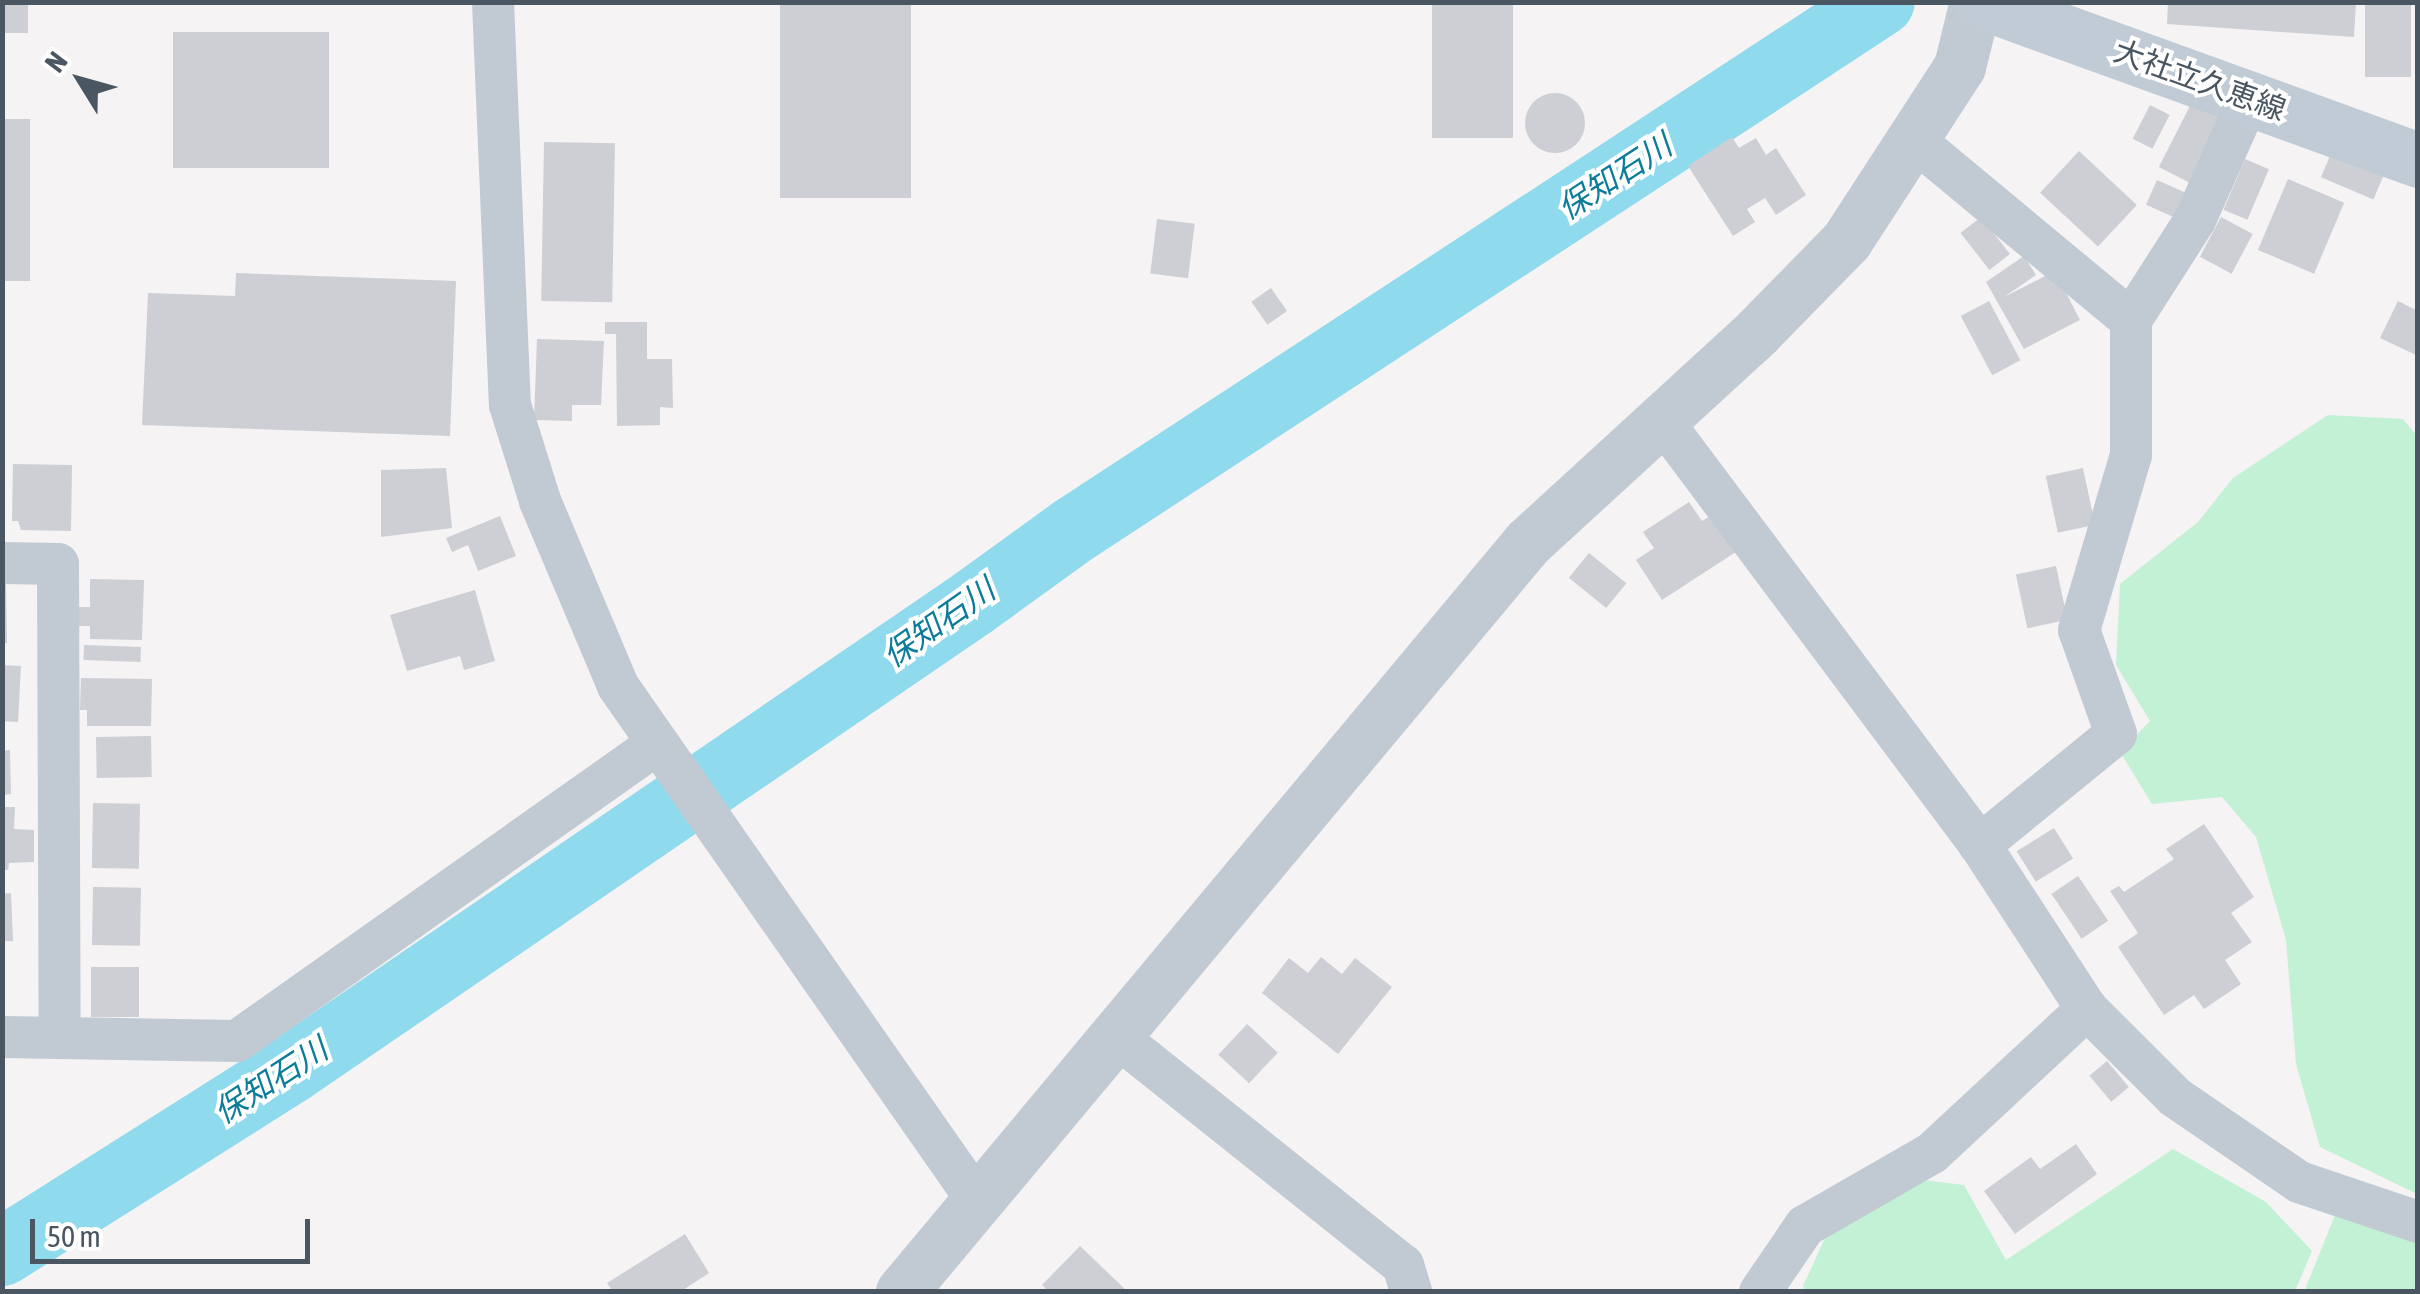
<!DOCTYPE html>
<meta charset="utf-8">
<style>
body{margin:0}
#map{position:relative;width:2420px;height:1294px;overflow:hidden;background:#f5f3f3;font-family:"Asap Condensed","Noto Sans JP",sans-serif}
div>[style]{position:absolute}
[style*='--x']{left:calc(var(--x)*1px);top:calc(var(--y)*1px);width:calc(var(--w)*1px);rotate:calc(var(--a)*1deg)}
.green>*{inset:0;background:#c3f1d5}
.river>*{height:68px;margin:-34px;padding:0 34px;transform-origin:34px;border-radius:34px;background:#90daee}
.building>*{inset:0;background:#cdcfd5;transform-origin:0 0}
.round{border-radius:50%}
.minor>*{height:42px;margin:-21px;padding:0 21px;transform-origin:21px;border-radius:21px;background:#c1cad2}
.tertiary>*{height:52px;margin:-26px;padding:0 26px;transform-origin:26px;border-radius:26px;background:#c1cad2}
.secondary>*{height:55px;margin:-27.5px;padding:0 27.5px;transform-origin:27.5px;border-radius:27.5px;background:#c1cbd6}
span{translate:-50% -50%;white-space:nowrap;text-align:center;line-height:1.15;-webkit-text-stroke:8px #fff;paint-order:stroke}
.street-label{font-size:30px;color:#4a5661}
.water-label{font-size:32px;color:#0c7c9b;font-style:italic}
.frame{position:absolute;inset:0;border:5px solid #4a5661;pointer-events:none}
.north{position:absolute;left:30px;top:30px;width:100px;height:100px;-webkit-text-stroke:8px #fff;paint-order:stroke;rotate:307deg;font-size:28px;font-weight:700;line-height:40px;text-align:center;color:#4a5661}
.north::after{content:'';display:block;margin:auto;width:35px;height:45px;background:#4a5661;clip-path:polygon(50% 0,100% 100%,50% 72%,0 100%)}
.scale{position:absolute;left:30px;top:1219px;width:280px;height:45px;box-sizing:border-box;border:5px solid #4a5661;border-top:0;padding-left:12px;font-size:30px;line-height:35px;white-space:nowrap;color:#4a5661;-webkit-text-stroke:8px #fff;paint-order:stroke}
</style>
<div id="map">
<div class="green">
<i style="clip-path:polygon(2328px 415px,2403px 419px,2417px 436px,2417px 1194px,2320px 1147px,2296px 1064px,2286px 940px,2256px 837px,2222px 797px,2152px 804px,2120px 752px,2150px 721px,2116px 665px,2120px 584px,2198px 522px,2233px 478px)"></i>
<i style="clip-path:polygon(2173px 1149px,2266px 1202px,2312px 1251px,2295px 1291px,1805px 1292px,1803px 1286px,1832px 1223px,1907px 1178px,1964px 1185px,2006px 1260px)"></i>
<i style="clip-path:polygon(2335px 1215px,2417px 1243px,2417px 1291px,2304px 1292px)"></i>
</div>
<div class="river">
<i style="--x:2;--y:1252;--w:341;--a:-32.3"></i>
<i style="--x:290;--y:1070;--w:827;--a:-34.36"></i>
<i style="--x:973;--y:603;--w:125;--a:-35.9"></i>
<i style="--x:1074;--y:530;--w:964;--a:-33.2"></i>
</div>
<div class="building">
<i style="left:2px;top:2px;width:26px;height:31px"></i>
<i style="left:780px;top:2px;width:131px;height:196px"></i>
<i style="left:1432px;top:2px;width:81px;height:136px"></i>
<i style="clip-path:polygon(2168px 2px,2356px 2px,2354px 37px,2167px 24px)"></i>
<i style="left:2365px;top:2px;width:46px;height:75px"></i>
<i style="left:173px;top:32px;width:156px;height:136px"></i>
<i class="round" style="left:1525px;top:93px;width:60px;height:60px"></i>
<i style="left:2192px;top:102px;width:39px;height:73px;rotate:27deg"></i>
<i style="left:2150px;top:105px;width:22px;height:38px;rotate:27deg"></i>
<i style="left:2px;top:119px;width:28px;height:162px"></i>
<i style="clip-path:polygon(1732px 137px,1739px 148px,1756px 138px,1766px 155px,1776px 148px,1806px 195px,1776px 215px,1765px 198px,1747px 209px,1755px 222px,1733px 236px,1688px 166px)"></i>
<i style="left:544px;top:142px;width:71px;height:159px;rotate:1deg"></i>
<i style="left:2335px;top:144px;width:57px;height:36px;rotate:23deg"></i>
<i style="left:2079px;top:151px;width:79px;height:57px;rotate:43deg"></i>
<i style="left:2245px;top:159px;width:26px;height:55px;rotate:23deg"></i>
<i style="left:2288px;top:179px;width:61px;height:77px;rotate:23deg"></i>
<i style="left:2157px;top:180px;width:35px;height:27px;rotate:24deg"></i>
<i style="left:1981px;top:217px;width:47px;height:26px;rotate:52deg"></i>
<i style="left:2221px;top:217px;width:36px;height:45px;rotate:28deg"></i>
<i style="left:1157px;top:219px;width:38px;height:55px;rotate:7deg"></i>
<i style="clip-path:polygon(2024px 256px,2036px 275px,2004px 297px,2055px 271px,2080px 320px,2024px 349px,1986px 282px)"></i>
<i style="clip-path:polygon(236px 273px,456px 281px,450px 436px,142px 425px,148px 293px,235px 296px)"></i>
<i style="left:1271px;top:288px;width:28px;height:24px;rotate:55deg"></i>
<i style="left:1989px;top:301px;width:67px;height:32px;rotate:62deg"></i>
<i style="clip-path:polygon(2398px 301px,2418px 311px,2418px 356px,2380px 338px)"></i>
<i style="clip-path:polygon(605px 322px,647px 322px,647px 359px,672px 359px,673px 408px,660px 407px,660px 425px,617px 426px,616px 334px,605px 334px)"></i>
<i style="clip-path:polygon(537px 339px,604px 341px,601px 405px,572px 405px,572px 421px,534px 420px)"></i>
<i style="clip-path:polygon(13px 464px,72px 465px,71px 531px,21px 530px,18px 521px,12px 521px)"></i>
<i style="clip-path:polygon(446px 468px,452px 528px,381px 537px,381px 470px)"></i>
<i style="left:2083px;top:468px;width:58px;height:38px;rotate:78deg"></i>
<i style="clip-path:polygon(1689px 502px,1702px 521px,1718px 511px,1742px 548px,1662px 600px,1636px 560px,1654px 548px,1643px 532px)"></i>
<i style="clip-path:polygon(500px 516px,516px 556px,478px 571px,468px 545px,452px 552px,446px 538px)"></i>
<i style="left:1589px;top:553px;width:48px;height:32px;rotate:39deg"></i>
<i style="left:2056px;top:566px;width:55px;height:41px;rotate:78deg"></i>
<i style="clip-path:polygon(90px 579px,144px 580px,142px 640px,90px 639px,90px 626px,76px 626px,76px 607px,90px 607px)"></i>
<i style="clip-path:polygon(2px 582px,6px 582px,7px 643px,2px 643px)"></i>
<i style="clip-path:polygon(475px 590px,495px 661px,464px 670px,460px 656px,407px 671px,390px 615px)"></i>
<i style="left:84px;top:645px;width:57px;height:15px;rotate:2deg"></i>
<i style="left:2px;top:665px;width:19px;height:56px;rotate:3deg"></i>
<i style="clip-path:polygon(81px 678px,152px 679px,151px 726px,87px 726px,87px 710px,80px 710px)"></i>
<i style="left:151px;top:736px;width:41px;height:55px;rotate:89deg"></i>
<i style="clip-path:polygon(10px 750px,11px 794px,2px 795px,2px 751px)"></i>
<i style="left:93px;top:803px;width:47px;height:65px;rotate:1deg"></i>
<i style="clip-path:polygon(2px 807px,15px 807px,14px 829px,34px 830px,34px 862px,9px 863px,8px 870px,2px 870px)"></i>
<i style="clip-path:polygon(2204px 824px,2254px 897px,2231px 913px,2252px 942px,2225px 960px,2241px 984px,2204px 1009px,2194px 995px,2164px 1015px,2118px 947px,2138px 933px,2110px 891px,2119px 886px,2124px 892px,2174px 859px,2166px 849px)"></i>
<i style="left:2054px;top:828px;width:36px;height:44px;rotate:58deg"></i>
<i style="left:2078px;top:876px;width:54px;height:32px;rotate:56deg"></i>
<i style="left:93px;top:887px;width:48px;height:58px;rotate:1deg"></i>
<i style="clip-path:polygon(11px 893px,13px 941px,2px 941px,2px 894px)"></i>
<i style="clip-path:polygon(1321px 957px,1342px 974px,1355px 958px,1392px 987px,1338px 1054px,1262px 993px,1289px 958px,1308px 973px)"></i>
<i style="left:91px;top:967px;width:48px;height:50px"></i>
<i style="left:1247px;top:1024px;width:42px;height:42px;rotate:43deg"></i>
<i style="left:2107px;top:1061px;width:34px;height:23px;rotate:50deg"></i>
<i style="clip-path:polygon(2076px 1144px,2097px 1174px,2015px 1234px,1984px 1191px,2031px 1157px,2040px 1169px)"></i>
<i style="clip-path:polygon(685px 1234px,709px 1273px,680px 1292px,613px 1292px,607px 1283px)"></i>
<i style="clip-path:polygon(1080px 1246px,1128px 1292px,1049px 1292px,1042px 1285px)"></i>
</div>
<div class="minor">
<i style="--x:493;--y:2;--w:403;--a:87.6"></i>
<i style="--x:510;--y:405;--w:101;--a:72.6"></i>
<i style="--x:540;--y:501;--w:201;--a:67.1"></i>
<i style="--x:618;--y:686;--w:626;--a:55.09"></i>
<i style="--x:1914;--y:140;--w:282;--a:39.7"></i>
<i style="--x:2131;--y:320;--w:135;--a:90"></i>
<i style="--x:2131;--y:455;--w:183;--a:106.5"></i>
<i style="--x:2079;--y:630;--w:110;--a:70.4"></i>
<i style="--x:2116;--y:734;--w:176;--a:140.8"></i>
<i style="--x:2131;--y:320;--w:119;--a:-57.4"></i>
<i style="--x:2195;--y:220;--w:136;--a:-66.1"></i>
<i style="--x:1661;--y:419;--w:532;--a:53.17"></i>
<i style="--x:1980;--y:845;--w:196;--a:56.9"></i>
<i style="--x:2087;--y:1009;--w:124;--a:45"></i>
<i style="--x:2175;--y:1097;--w:150;--a:34.4"></i>
<i style="--x:2299;--y:1182;--w:126;--a:18.6"></i>
<i style="--x:2;--y:563;--w:56;--a:1"></i>
<i style="--x:58;--y:564;--w:474;--a:89.8"></i>
<i style="--x:2;--y:1037;--w:235;--a:1"></i>
<i style="--x:237;--y:1041;--w:514;--a:-35.27"></i>
<i style="--x:1117;--y:1037;--w:366;--a:38.6"></i>
<i style="--x:1403;--y:1265;--w:28;--a:73"></i>
<i style="--x:1760;--y:1292;--w:80;--a:-55.7"></i>
<i style="--x:1805;--y:1226;--w:146;--a:-29.9"></i>
<i style="--x:1932;--y:1153;--w:212;--a:-42.9"></i>
</div>
<div class="tertiary">
<i style="--x:902;--y:1292;--w:976;--a:-50.11"></i>
<i style="--x:1528;--y:543;--w:312;--a:-42.5"></i>
<i style="--x:1758;--y:332;--w:127;--a:-45.6"></i>
<i style="--x:1847;--y:241;--w:207;--a:-57"></i>
<i style="--x:1960;--y:67;--w:67;--a:-76.2"></i>
</div>
<div class="secondary">
<i style="--x:1982;--y:2;--w:464;--a:19.9"></i>
</div>
<div class="street-label">
<span style="left:2200px;top:80px;rotate:20deg">大社立久恵線</span>
</div>
<div class="water-label">
<span style="left:1615px;top:177px;rotate:-33deg">保知石川</span>
<span style="left:939px;top:623px;rotate:-35deg">保知石川</span>
<span style="left:271px;top:1081px;rotate:-33deg">保知石川</span>
</div>
<div class="frame"></div>
<div class="north">N</div>
<div class="scale">50 m</div>
</div>
